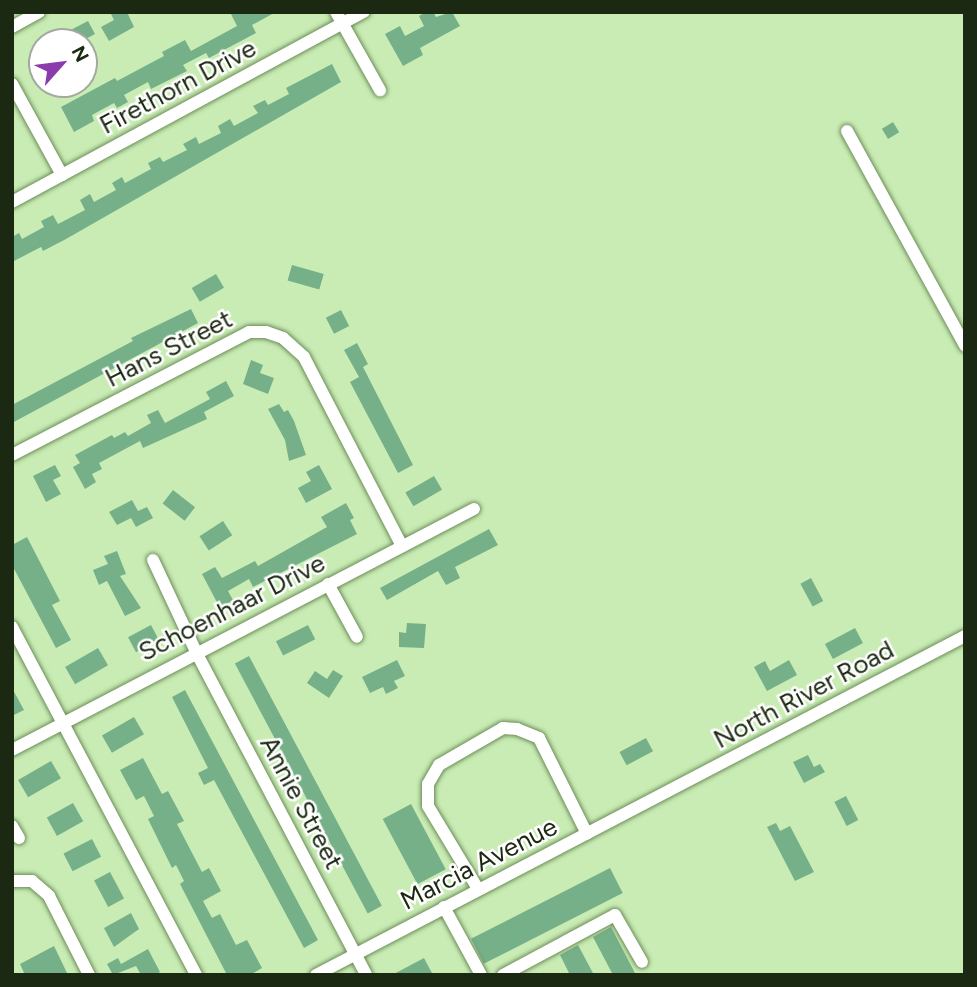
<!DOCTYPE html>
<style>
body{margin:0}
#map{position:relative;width:977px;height:987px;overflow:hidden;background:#c9ecb4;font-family:Figtree,sans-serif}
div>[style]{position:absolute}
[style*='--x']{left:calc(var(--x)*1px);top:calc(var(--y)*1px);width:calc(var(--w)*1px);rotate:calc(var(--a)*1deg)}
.building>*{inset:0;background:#76b089;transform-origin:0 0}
.roads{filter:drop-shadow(0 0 2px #6d8d59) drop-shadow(0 0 2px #6d8d59)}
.minor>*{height:12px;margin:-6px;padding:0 6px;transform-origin:6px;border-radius:6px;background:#fff}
span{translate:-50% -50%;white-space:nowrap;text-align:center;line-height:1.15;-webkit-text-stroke:5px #fff;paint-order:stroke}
.street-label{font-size:26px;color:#1b2812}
.frame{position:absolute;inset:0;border:14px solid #1b2812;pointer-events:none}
.north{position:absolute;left:28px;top:28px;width:70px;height:70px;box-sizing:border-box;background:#fff;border:2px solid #a4a9a0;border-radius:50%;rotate:62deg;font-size:19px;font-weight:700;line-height:28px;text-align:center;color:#1b2812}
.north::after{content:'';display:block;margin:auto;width:24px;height:32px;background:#8a3cac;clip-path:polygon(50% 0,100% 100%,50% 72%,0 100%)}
</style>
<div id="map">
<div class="building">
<i style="clip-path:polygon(110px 12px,127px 12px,134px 27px,109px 41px,101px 27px,114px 20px)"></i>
<i style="clip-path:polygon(230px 12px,276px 12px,252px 25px,256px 33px,209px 58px,206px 53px,183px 65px,187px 71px,151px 89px,148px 82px,124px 95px,128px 102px,117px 108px,114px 103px,92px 115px,94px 121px,74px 132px,61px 107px,115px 78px,117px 81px,164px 56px,162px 52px,185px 40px,191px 51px,237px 26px)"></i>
<i style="clip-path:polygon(426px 12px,433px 12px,436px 17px,452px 12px,460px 26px,420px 48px,423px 55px,403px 66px,385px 34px,400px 26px,405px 36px,424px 26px,419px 16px)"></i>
<i style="clip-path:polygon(88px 21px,95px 34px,80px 42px,64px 42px,61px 35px)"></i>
<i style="clip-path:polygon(42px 45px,42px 74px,30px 51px)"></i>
<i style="clip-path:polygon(332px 64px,341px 82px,66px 239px,43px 251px,41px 247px,12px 262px,12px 237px,19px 233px,22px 239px,44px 227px,41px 221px,53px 215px,58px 224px,85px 210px,80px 200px,90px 194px,94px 202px,116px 190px,112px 183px,122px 177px,125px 183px,151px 169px,148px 163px,160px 157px,163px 162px,187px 150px,183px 144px,196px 137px,199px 144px,221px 133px,218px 126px,230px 119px,234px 126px,258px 113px,253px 106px,265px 100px,268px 105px,289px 94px,286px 88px)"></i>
<i style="left:893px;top:122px;width:12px;height:13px;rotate:59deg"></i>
<i style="left:292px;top:265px;width:33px;height:16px;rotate:16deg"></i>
<i style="left:216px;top:274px;width:16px;height:28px;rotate:60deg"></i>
<i style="clip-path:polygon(191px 309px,198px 323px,12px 423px,12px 405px,133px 341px,131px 338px)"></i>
<i style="left:341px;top:310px;width:18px;height:17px;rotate:63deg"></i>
<i style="clip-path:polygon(357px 343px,368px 364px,363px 367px,413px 465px,398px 473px,350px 382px,359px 377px,344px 350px)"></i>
<i style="clip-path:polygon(251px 360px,263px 365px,260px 373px,274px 378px,268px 394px,243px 384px)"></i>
<i style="clip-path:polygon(226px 381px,234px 396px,204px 412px,207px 419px,143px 448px,140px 441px,99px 463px,102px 469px,92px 474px,96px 482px,85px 489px,73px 467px,80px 463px,75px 455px,112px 435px,114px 438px,125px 432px,128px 436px,151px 423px,147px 415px,158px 410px,165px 423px,210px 399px,206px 392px)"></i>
<i style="clip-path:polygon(279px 404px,284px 412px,288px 410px,294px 421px,306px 455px,289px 461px,285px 440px,268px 409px)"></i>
<i style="clip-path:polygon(55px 465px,61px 476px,53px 480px,61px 494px,46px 502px,33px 476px)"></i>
<i style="clip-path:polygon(319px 465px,332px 489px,306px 503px,298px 488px,311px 481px,306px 472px)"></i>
<i style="left:434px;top:476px;width:16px;height:33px;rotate:60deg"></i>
<i style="left:173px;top:490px;width:28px;height:17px;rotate:38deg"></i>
<i style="clip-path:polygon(132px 500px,138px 511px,147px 507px,153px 518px,136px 527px,131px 518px,117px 525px,109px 512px)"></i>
<i style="clip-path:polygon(346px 503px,354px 518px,350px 520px,357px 534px,253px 587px,249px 579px,228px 591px,233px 600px,220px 608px,202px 574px,215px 567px,222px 578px,255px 561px,258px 566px,327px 527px,321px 517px)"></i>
<i style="left:223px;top:521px;width:17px;height:28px;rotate:57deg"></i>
<i style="clip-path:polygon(489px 529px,498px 545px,455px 567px,460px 578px,446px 585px,438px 571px,387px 600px,380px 588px)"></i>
<i style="clip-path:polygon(27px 537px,60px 601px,52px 605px,71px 640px,56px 648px,12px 565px,12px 545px)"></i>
<i style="clip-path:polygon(117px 551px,126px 574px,120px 576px,141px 608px,125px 616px,107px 581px,99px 585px,93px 570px,108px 564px,104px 556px)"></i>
<i style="left:811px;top:578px;width:26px;height:12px;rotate:62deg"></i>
<i style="clip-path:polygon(407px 623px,426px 624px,424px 648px,399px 647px,399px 632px,406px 633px)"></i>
<i style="left:151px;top:625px;width:17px;height:26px;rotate:62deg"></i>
<i style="left:308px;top:625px;width:16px;height:36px;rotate:63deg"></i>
<i style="left:855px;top:628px;width:17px;height:34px;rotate:62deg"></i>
<i style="left:98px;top:648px;width:20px;height:38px;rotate:60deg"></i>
<i style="left:249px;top:656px;width:283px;height:16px;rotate:62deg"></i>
<i style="clip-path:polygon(397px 660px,405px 676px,394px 681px,398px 688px,386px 694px,383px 687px,370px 693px,362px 677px)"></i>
<i style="clip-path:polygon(789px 660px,797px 675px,767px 691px,754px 667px,765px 661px,770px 671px)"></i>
<i style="clip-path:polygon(333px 670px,343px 676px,329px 698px,307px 683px,315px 671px,327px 679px)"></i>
<i style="clip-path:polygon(12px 688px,24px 710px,12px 716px)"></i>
<i style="clip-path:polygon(185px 690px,318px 940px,304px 948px,214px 780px,204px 785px,198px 773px,208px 768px,172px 697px)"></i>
<i style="left:134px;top:717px;width:20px;height:37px;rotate:60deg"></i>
<i style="left:646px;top:738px;width:15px;height:30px;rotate:62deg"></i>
<i style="clip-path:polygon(808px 755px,814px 767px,820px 764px,825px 772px,804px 783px,793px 762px)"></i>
<i style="clip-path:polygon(143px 758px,162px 794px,168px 791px,184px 821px,177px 824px,202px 872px,209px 868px,221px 891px,203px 901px,212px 918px,220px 914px,236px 945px,247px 940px,262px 968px,250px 975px,227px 975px,180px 884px,184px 881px,176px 865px,172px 868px,148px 819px,154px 816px,144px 796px,136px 800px,120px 770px)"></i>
<i style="left:51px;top:761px;width:20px;height:38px;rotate:60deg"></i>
<i style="left:846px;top:796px;width:27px;height:13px;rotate:63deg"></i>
<i style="left:73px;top:803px;width:21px;height:30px;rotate:61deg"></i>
<i style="left:411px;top:804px;width:74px;height:32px;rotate:62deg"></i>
<i style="clip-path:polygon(776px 823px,780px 831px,790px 826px,814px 872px,795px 881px,767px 827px)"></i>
<i style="left:92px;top:839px;width:20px;height:32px;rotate:63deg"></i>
<i style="left:610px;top:868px;width:28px;height:156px;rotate:63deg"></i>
<i style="left:110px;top:872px;width:30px;height:18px;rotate:62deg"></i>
<i style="clip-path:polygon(131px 913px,139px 929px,114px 947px,104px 928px)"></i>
<i style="clip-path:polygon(611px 927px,636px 975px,613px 975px,593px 937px)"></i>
<i style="clip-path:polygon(578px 945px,594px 975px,570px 975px,560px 955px)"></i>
<i style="clip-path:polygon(54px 946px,68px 975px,25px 975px,20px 964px)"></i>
<i style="clip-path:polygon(148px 949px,160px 972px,155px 975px,141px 975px,136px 966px,113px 975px,107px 964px,118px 958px,121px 964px)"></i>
<i style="clip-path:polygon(424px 958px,433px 975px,392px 975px)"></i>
</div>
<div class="roads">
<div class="minor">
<i style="--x:336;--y:12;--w:90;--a:60.6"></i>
<i style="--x:12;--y:27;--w:31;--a:-29"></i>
<i style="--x:12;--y:84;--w:104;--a:61.2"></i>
<i style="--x:847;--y:131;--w:245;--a:61.2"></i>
<i style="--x:12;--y:202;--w:400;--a:-28.4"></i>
<i style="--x:12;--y:455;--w:267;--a:-27.4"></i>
<i style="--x:249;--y:332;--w:17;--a:0"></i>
<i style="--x:266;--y:332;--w:18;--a:19"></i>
<i style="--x:283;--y:338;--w:28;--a:42"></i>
<i style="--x:304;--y:357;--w:213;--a:62.6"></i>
<i style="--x:153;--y:560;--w:102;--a:64.9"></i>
<i style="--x:196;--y:652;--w:365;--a:62.2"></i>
<i style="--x:328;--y:584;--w:60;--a:61.3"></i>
<i style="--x:12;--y:627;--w:394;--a:62.1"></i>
<i style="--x:12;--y:750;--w:521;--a:-27.55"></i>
<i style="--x:12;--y:826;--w:14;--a:60"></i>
<i style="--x:12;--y:881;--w:20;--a:0"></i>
<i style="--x:32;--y:881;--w:23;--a:41"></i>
<i style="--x:49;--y:896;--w:89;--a:63.1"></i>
<i style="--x:478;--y:889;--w:97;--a:-121.1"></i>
<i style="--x:428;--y:806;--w:22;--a:-90"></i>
<i style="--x:428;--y:784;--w:22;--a:-60"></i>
<i style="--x:439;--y:765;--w:74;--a:-30"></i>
<i style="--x:503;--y:728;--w:14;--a:4"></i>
<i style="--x:517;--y:729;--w:24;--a:22"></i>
<i style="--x:539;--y:738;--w:107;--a:63.4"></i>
<i style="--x:444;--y:907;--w:77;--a:61.4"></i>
<i style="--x:316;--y:975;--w:732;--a:-27.58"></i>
<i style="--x:503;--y:975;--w:127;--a:-28.2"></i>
<i style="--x:615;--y:915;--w:54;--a:60.1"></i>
</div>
</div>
<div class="street-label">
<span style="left:178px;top:87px;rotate:-28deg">Firethorn Drive</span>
<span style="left:169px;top:349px;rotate:-27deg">Hans Street</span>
<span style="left:232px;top:608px;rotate:-27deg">Schoenhaar Drive</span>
<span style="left:804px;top:695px;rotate:-28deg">North River Road</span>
<span style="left:301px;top:803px;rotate:62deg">Annie Street</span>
<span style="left:479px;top:864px;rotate:-27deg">Marcia Avenue</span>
</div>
<div class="frame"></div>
<div class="north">N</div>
</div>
